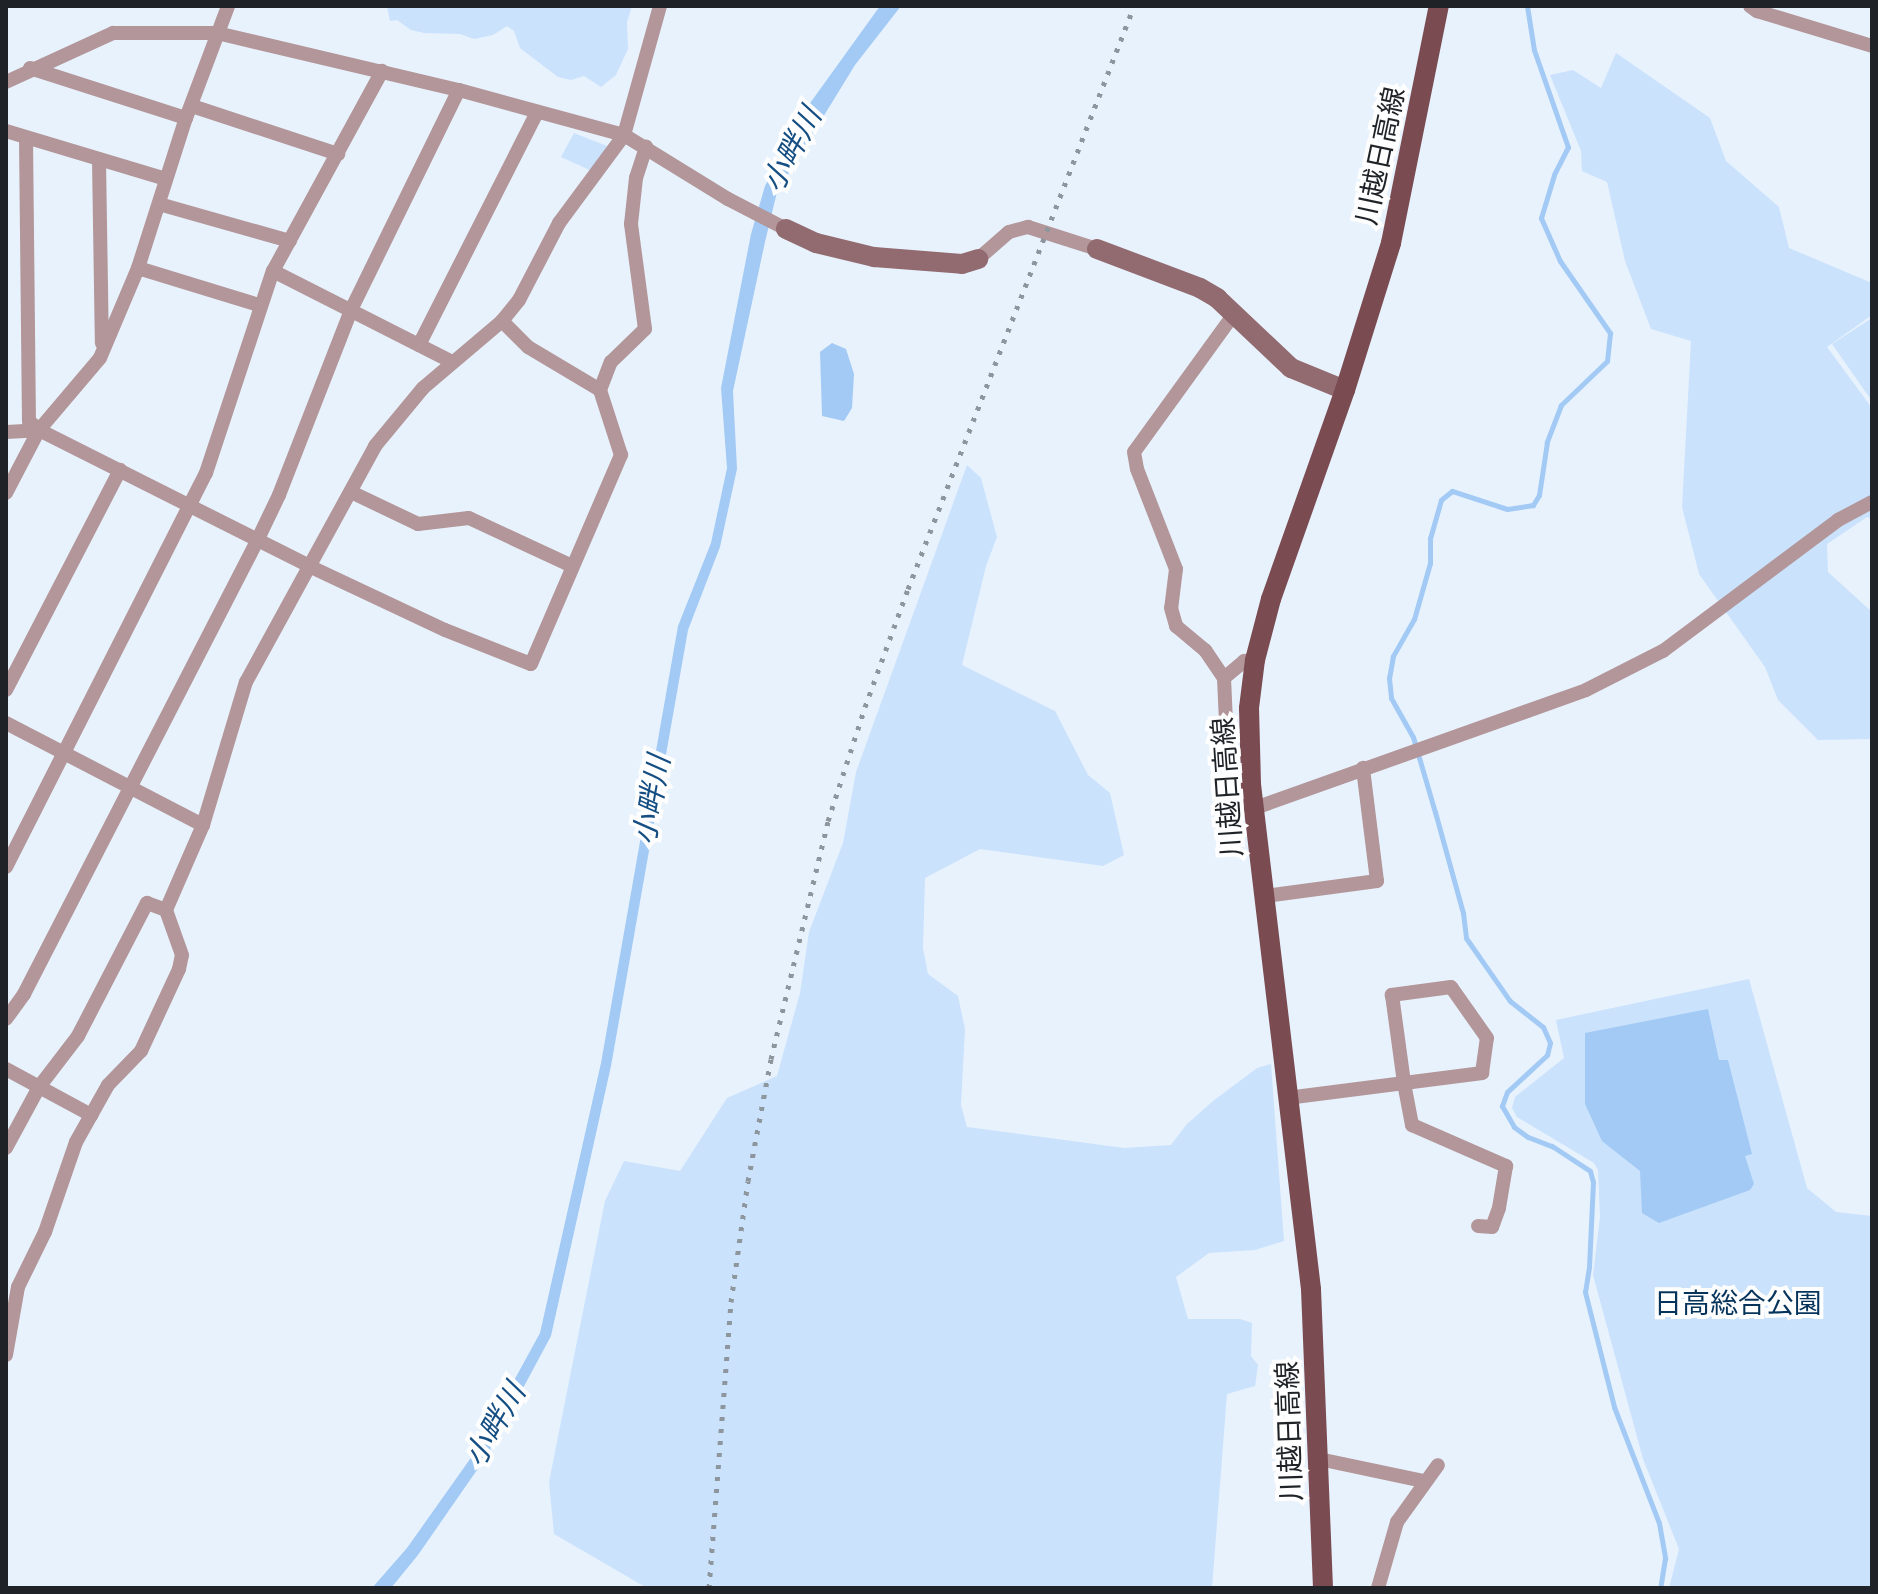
<!DOCTYPE html>
<meta charset="utf-8">
<style>
body{margin:0}
#map{position:relative;width:1878px;height:1594px;overflow:hidden;background:#e8f2fd;font-family:"Work Sans","Noto Sans JP",sans-serif}
div>[style]{position:absolute}
[style*='--x']{left:calc(var(--x)*1px);top:calc(var(--y)*1px);width:calc(var(--w)*1px);rotate:calc(var(--a)*1deg)}
.green>*{inset:0;background:#cae2fc}
.water>*{inset:0;background:#a2caf5}
.stream>*{height:5px;margin:-2.5px;padding:0 2.5px;transform-origin:2.5px;border-radius:2.5px;background:#a2caf5}
.street>*{height:14px;margin:-7px;padding:0 7px;transform-origin:7px;border-radius:7px;background:#b29699}
.secondary>*{height:20px;margin:-10px;padding:0 10px;transform-origin:10px;border-radius:10px;background:#926b70}
.primary>*{height:20px;margin:-10px;padding:0 10px;transform-origin:10px;border-radius:10px;background:#7a4c52}
.rail>*{height:5px;margin-top:-2.5px;transform-origin:0;background:repeating-linear-gradient(90deg,#8d959d 0 4px,transparent 0 12px)}
span{translate:-50% -50%;white-space:nowrap;text-align:center;line-height:1.15;-webkit-text-stroke:8px #fefefe;paint-order:stroke}
.street-label{font-size:28px;color:#1f2327}
.park-label{font-size:28px;color:#06335a}
.water-label{font-size:30px;color:#144e82;font-style:italic}
.frame{position:absolute;inset:0;border:8px solid #1f2327;pointer-events:none}
</style>
<div id="map">
<div class="green">
<i style="clip-path:polygon(387px 6px,632px 6px,627px 22px,628px 49px,616px 75px,601px 87px,584px 76px,571px 80px,558px 77px,520px 48px,514px 31px,507px 26px,493px 35px,474px 39px,460px 34px,424px 33px,411px 30px,397px 20px,390px 21px)"></i>
<i style="clip-path:polygon(1616px 53px,1710px 118px,1726px 161px,1779px 207px,1789px 248px,1872px 283px,1872px 315px,1827px 347px,1872px 408px,1872px 519px,1867px 517px,1827px 544px,1828px 572px,1872px 612px,1872px 739px,1818px 740px,1778px 700px,1765px 667px,1699px 574px,1682px 507px,1691px 341px,1651px 329px,1625px 261px,1607px 182px,1582px 171px,1581px 151px,1550px 75px,1573px 70px,1601px 88px)"></i>
<i style="clip-path:polygon(574px 133px,607px 146px,592px 171px,561px 157px)"></i>
<i style="clip-path:polygon(1872px 318px,1872px 401px,1832px 344px)"></i>
<i style="clip-path:polygon(967px 465px,981px 478px,997px 537px,986px 566px,962px 665px,1055px 711px,1088px 775px,1110px 793px,1124px 855px,1103px 866px,980px 849px,925px 878px,923px 948px,928px 974px,958px 996px,965px 1029px,961px 1105px,967px 1127px,1124px 1148px,1171px 1145px,1186px 1125px,1213px 1101px,1257px 1068px,1271px 1064px,1284px 1241px,1255px 1250px,1209px 1253px,1176px 1277px,1188px 1319px,1240px 1319px,1252px 1323px,1251px 1356px,1258px 1365px,1255px 1386px,1227px 1394px,1212px 1588px,647px 1588px,554px 1534px,549px 1482px,605px 1201px,624px 1161px,680px 1171px,727px 1098px,777px 1076px,800px 993px,809px 932px,843px 843px,856px 772px)"></i>
<i style="clip-path:polygon(1749px 979px,1807px 1188px,1836px 1212px,1872px 1216px,1872px 1588px,1669px 1588px,1679px 1549px,1643px 1459px,1593px 1275px,1600px 1217px,1598px 1170px,1594px 1163px,1517px 1117px,1512px 1108px,1515px 1097px,1564px 1058px,1556px 1020px)"></i>
</div>
<div class="water">
<i style="clip-path:polygon(880px 6px,901px 6px,855px 65px,777px 192px,765px 242px,733px 391px,737px 469px,720px 547px,688px 630px,611px 1066px,551px 1336px,486px 1457px,418px 1555px,391px 1588px,372px 1588px,407px 1548px,475px 1452px,540px 1333px,601px 1063px,678px 626px,711px 543px,727px 468px,721px 388px,751px 234px,765px 186px,808px 106px)"></i>
<i style="clip-path:polygon(832px 343px,846px 349px,854px 374px,852px 408px,844px 421px,822px 416px,820px 352px)"></i>
<i style="clip-path:polygon(1708px 1009px,1719px 1060px,1728px 1060px,1752px 1154px,1745px 1156px,1754px 1184px,1750px 1190px,1659px 1223px,1642px 1213px,1640px 1171px,1602px 1141px,1585px 1104px,1585px 1033px)"></i>
</div>
<div class="stream">
<i style="--x:1527;--y:6;--w:45;--a:81"></i>
<i style="--x:1534;--y:50;--w:103;--a:70.7"></i>
<i style="--x:1568;--y:147;--w:31;--a:117"></i>
<i style="--x:1554;--y:175;--w:45;--a:106.8"></i>
<i style="--x:1541;--y:218;--w:47;--a:66.2"></i>
<i style="--x:1560;--y:261;--w:88;--a:55.2"></i>
<i style="--x:1610;--y:333;--w:28;--a:96"></i>
<i style="--x:1607;--y:361;--w:64;--a:136.3"></i>
<i style="--x:1561;--y:405;--w:40;--a:111"></i>
<i style="--x:1547;--y:442;--w:54;--a:98.6"></i>
<i style="--x:1539;--y:495;--w:12;--a:121"></i>
<i style="--x:1533;--y:505;--w:26;--a:171"></i>
<i style="--x:1507;--y:509;--w:58;--a:-161.9"></i>
<i style="--x:1452;--y:491;--w:14;--a:141"></i>
<i style="--x:1441;--y:500;--w:40;--a:106"></i>
<i style="--x:1430;--y:538;--w:25;--a:90"></i>
<i style="--x:1430;--y:563;--w:58;--a:105.9"></i>
<i style="--x:1414;--y:619;--w:43;--a:119.6"></i>
<i style="--x:1393;--y:656;--w:22;--a:100"></i>
<i style="--x:1389;--y:678;--w:20;--a:84"></i>
<i style="--x:1391;--y:698;--w:45;--a:60.6"></i>
<i style="--x:1413;--y:737;--w:78;--a:73.7"></i>
<i style="--x:1435;--y:812;--w:105;--a:74.5"></i>
<i style="--x:1463;--y:913;--w:25;--a:83"></i>
<i style="--x:1466;--y:938;--w:77;--a:55.1"></i>
<i style="--x:1510;--y:1001;--w:42;--a:38.2"></i>
<i style="--x:1543;--y:1027;--w:17;--a:66"></i>
<i style="--x:1550;--y:1043;--w:12;--a:104"></i>
<i style="--x:1547;--y:1055;--w:54;--a:137.2"></i>
<i style="--x:1507;--y:1092;--w:15;--a:110"></i>
<i style="--x:1502;--y:1106;--w:24;--a:60"></i>
<i style="--x:1514;--y:1127;--w:17;--a:36"></i>
<i style="--x:1528;--y:1137;--w:26;--a:21"></i>
<i style="--x:1552;--y:1146;--w:45;--a:33.3"></i>
<i style="--x:1590;--y:1171;--w:11;--a:75"></i>
<i style="--x:1593;--y:1182;--w:85;--a:92.7"></i>
<i style="--x:1589;--y:1267;--w:25;--a:99"></i>
<i style="--x:1585;--y:1292;--w:119;--a:75.8"></i>
<i style="--x:1614;--y:1407;--w:124;--a:68.8"></i>
<i style="--x:1659;--y:1523;--w:36;--a:80"></i>
<i style="--x:1665;--y:1558;--w:30;--a:99"></i>
</div>
<div class="street">
<i style="--x:1750;--y:6;--w:9;--a:36"></i>
<i style="--x:1757;--y:11;--w:120;--a:16.9"></i>
<i style="--x:30;--y:68;--w:164;--a:17.8"></i>
<i style="--x:6;--y:82;--w:118;--a:-24.6"></i>
<i style="--x:113;--y:33;--w:104;--a:0"></i>
<i style="--x:217;--y:33;--w:249;--a:13.3"></i>
<i style="--x:459;--y:90;--w:171;--a:15.3"></i>
<i style="--x:624;--y:135;--w:122;--a:31.6"></i>
<i style="--x:728;--y:199;--w:65;--a:27.3"></i>
<i style="--x:192;--y:106;--w:154;--a:18.2"></i>
<i style="--x:6;--y:131;--w:167;--a:16.7"></i>
<i style="--x:26;--y:138;--w:283;--a:89.4"></i>
<i style="--x:29;--y:421;--w:13;--a:42"></i>
<i style="--x:99;--y:160;--w:183;--a:89.1"></i>
<i style="--x:159;--y:204;--w:136;--a:15.8"></i>
<i style="--x:978;--y:259;--w:41;--a:-41.1"></i>
<i style="--x:1009;--y:232;--w:20;--a:-15"></i>
<i style="--x:1028;--y:227;--w:72;--a:17.7"></i>
<i style="--x:138;--y:268;--w:127;--a:17"></i>
<i style="--x:273;--y:271;--w:201;--a:26.9"></i>
<i style="--x:1234;--y:314;--w:170;--a:125.9"></i>
<i style="--x:1134;--y:452;--w:17;--a:80"></i>
<i style="--x:1137;--y:469;--w:107;--a:68.7"></i>
<i style="--x:1176;--y:569;--w:39;--a:97"></i>
<i style="--x:1171;--y:608;--w:19;--a:74"></i>
<i style="--x:1176;--y:626;--w:38;--a:40"></i>
<i style="--x:1205;--y:650;--w:34;--a:56"></i>
<i style="--x:1224;--y:678;--w:87;--a:87.4"></i>
<i style="--x:1228;--y:765;--w:19;--a:55"></i>
<i style="--x:1239;--y:781;--w:12;--a:14"></i>
<i style="--x:502;--y:321;--w:37;--a:45"></i>
<i style="--x:528;--y:347;--w:84;--a:30.8"></i>
<i style="--x:419;--y:345;--w:261;--a:-63.1"></i>
<i style="--x:6;--y:432;--w:33;--a:-3"></i>
<i style="--x:39;--y:430;--w:305;--a:26.7"></i>
<i style="--x:311;--y:567;--w:148;--a:25.2"></i>
<i style="--x:445;--y:630;--w:92;--a:21.6"></i>
<i style="--x:531;--y:664;--w:228;--a:-66.7"></i>
<i style="--x:621;--y:455;--w:68;--a:-107.9"></i>
<i style="--x:600;--y:390;--w:30;--a:-69"></i>
<i style="--x:611;--y:362;--w:47;--a:-44.1"></i>
<i style="--x:645;--y:329;--w:106;--a:-97.6"></i>
<i style="--x:631;--y:224;--w:46;--a:-83.8"></i>
<i style="--x:636;--y:178;--w:33;--a:-72"></i>
<i style="--x:351;--y:492;--w:74;--a:25.5"></i>
<i style="--x:418;--y:524;--w:51;--a:-6.7"></i>
<i style="--x:469;--y:518;--w:114;--a:25"></i>
<i style="--x:6;--y:493;--w:71;--a:-62.4"></i>
<i style="--x:39;--y:430;--w:94;--a:-49.7"></i>
<i style="--x:100;--y:358;--w:98;--a:-67.1"></i>
<i style="--x:138;--y:268;--w:157;--a:-72.3"></i>
<i style="--x:186;--y:118;--w:120;--a:-69.4"></i>
<i style="--x:1224;--y:678;--w:26;--a:-40"></i>
<i style="--x:1244;--y:661;--w:11;--a:-5"></i>
<i style="--x:6;--y:690;--w:248;--a:-62.6"></i>
<i style="--x:6;--y:723;--w:222;--a:27.4"></i>
<i style="--x:1255;--y:808;--w:351;--a:-19.6"></i>
<i style="--x:1586;--y:690;--w:86;--a:-26.9"></i>
<i style="--x:1663;--y:651;--w:219;--a:-36.8"></i>
<i style="--x:1838;--y:520;--w:38;--a:-28"></i>
<i style="--x:6;--y:867;--w:442;--a:-63.1"></i>
<i style="--x:206;--y:473;--w:213;--a:-71.7"></i>
<i style="--x:273;--y:271;--w:228;--a:-61.4"></i>
<i style="--x:1265;--y:896;--w:113;--a:-7.6"></i>
<i style="--x:1377;--y:881;--w:114;--a:-97.1"></i>
<i style="--x:6;--y:1019;--w:31;--a:-54"></i>
<i style="--x:24;--y:994;--w:509;--a:-62.78"></i>
<i style="--x:257;--y:541;--w:51;--a:-64.4"></i>
<i style="--x:279;--y:495;--w:199;--a:-68.7"></i>
<i style="--x:351;--y:310;--w:245;--a:-63.9"></i>
<i style="--x:6;--y:1069;--w:97;--a:28.4"></i>
<i style="--x:1287;--y:1098;--w:197;--a:-7.3"></i>
<i style="--x:1482;--y:1073;--w:35;--a:-82"></i>
<i style="--x:1487;--y:1038;--w:62;--a:-125.2"></i>
<i style="--x:1451;--y:987;--w:60;--a:172.3"></i>
<i style="--x:1392;--y:995;--w:89;--a:82.2"></i>
<i style="--x:1404;--y:1083;--w:43;--a:79.2"></i>
<i style="--x:1412;--y:1125;--w:103;--a:23.6"></i>
<i style="--x:1506;--y:1166;--w:43;--a:99.5"></i>
<i style="--x:1499;--y:1208;--w:20;--a:110"></i>
<i style="--x:1492;--y:1227;--w:14;--a:-176"></i>
<i style="--x:6;--y:1148;--w:69;--a:-61.6"></i>
<i style="--x:39;--y:1087;--w:64;--a:-52.6"></i>
<i style="--x:78;--y:1036;--w:150;--a:-62.6"></i>
<i style="--x:147;--y:903;--w:20;--a:20"></i>
<i style="--x:6;--y:1355;--w:69;--a:-80"></i>
<i style="--x:18;--y:1287;--w:61;--a:-63.9"></i>
<i style="--x:45;--y:1232;--w:95;--a:-71"></i>
<i style="--x:76;--y:1142;--w:65;--a:-60.7"></i>
<i style="--x:108;--y:1085;--w:47;--a:-45.9"></i>
<i style="--x:141;--y:1051;--w:90;--a:-65.1"></i>
<i style="--x:179;--y:969;--w:14;--a:-78"></i>
<i style="--x:182;--y:955;--w:48;--a:-109.6"></i>
<i style="--x:166;--y:910;--w:93;--a:-66.5"></i>
<i style="--x:203;--y:825;--w:149;--a:-73.3"></i>
<i style="--x:246;--y:682;--w:269;--a:-61.3"></i>
<i style="--x:375;--y:446;--w:75;--a:-50.4"></i>
<i style="--x:423;--y:388;--w:104;--a:-40.3"></i>
<i style="--x:502;--y:321;--w:27;--a:-51"></i>
<i style="--x:519;--y:300;--w:87;--a:-62.5"></i>
<i style="--x:559;--y:223;--w:109;--a:-53.5"></i>
<i style="--x:624;--y:135;--w:134;--a:-74.4"></i>
<i style="--x:1319;--y:1459;--w:106;--a:11.9"></i>
<i style="--x:1378;--y:1588;--w:69;--a:-73.9"></i>
<i style="--x:1397;--y:1522;--w:70;--a:-54.3"></i>
</div>
<div class="secondary">
<i style="--x:786;--y:229;--w:33;--a:25"></i>
<i style="--x:816;--y:243;--w:60;--a:13.6"></i>
<i style="--x:874;--y:257;--w:88;--a:4.5"></i>
<i style="--x:962;--y:264;--w:17;--a:-17"></i>
<i style="--x:1097;--y:249;--w:110;--a:20.7"></i>
<i style="--x:1200;--y:288;--w:20;--a:30"></i>
<i style="--x:1217;--y:298;--w:102;--a:43.4"></i>
<i style="--x:1291;--y:368;--w:58;--a:22.2"></i>
</div>
<div class="primary">
<i style="--x:1323;--y:1588;--w:299;--a:-92.3"></i>
<i style="--x:1311;--y:1289;--w:509;--a:-96.78"></i>
<i style="--x:1251;--y:784;--w:76;--a:-91.5"></i>
<i style="--x:1249;--y:708;--w:48;--a:-82.9"></i>
<i style="--x:1255;--y:660;--w:63;--a:-75.3"></i>
<i style="--x:1271;--y:599;--w:222;--a:-70.5"></i>
<i style="--x:1345;--y:390;--w:154;--a:-72.6"></i>
<i style="--x:1391;--y:243;--w:242;--a:-78.6"></i>
</div>
<div class="rail">
<i style="--x:709;--y:1588;--w:287;--a:-85.6"></i>
<i style="--x:731;--y:1302;--w:122;--a:-82"></i>
<i style="--x:748;--y:1181;--w:124;--a:-79.3"></i>
<i style="--x:771;--y:1059;--w:245;--a:-76.5"></i>
<i style="--x:828;--y:821;--w:120;--a:-72"></i>
<i style="--x:865;--y:707;--w:126;--a:-70"></i>
<i style="--x:908;--y:589;--w:625;--a:-68.81"></i>
</div>
<div class="street-label">
<span style="left:1381px;top:156px;rotate:-78deg">川越日高線</span>
<span style="left:1228px;top:787px;rotate:-94deg">川越日高線</span>
<span style="left:1290px;top:1431px;rotate:-92deg">川越日高線</span>
</div>
<div class="park-label">
<span style="left:1738px;top:1304px">日高総合公園</span>
</div>
<div class="water-label">
<span style="left:792px;top:150px;rotate:-62deg">小畔川</span>
<span style="left:652px;top:800px;rotate:-80deg">小畔川</span>
<span style="left:495px;top:1425px;rotate:-60deg">小畔川</span>
</div>
<div class="frame"></div>
</div>
